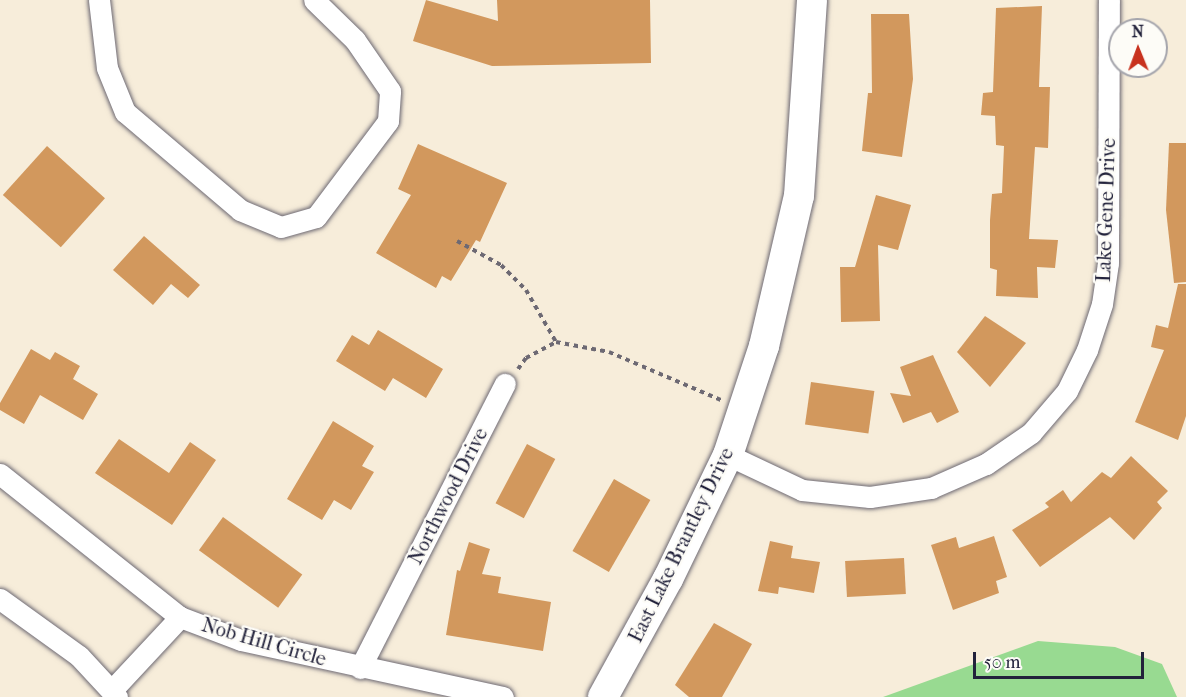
<!DOCTYPE html>
<style>
body{margin:0}
#map{position:relative;width:1186px;height:697px;overflow:hidden;background:#f7edda;font-family:"IM FELL French Canon",serif}
div>[style]{position:absolute}
[style*='--x']{left:calc(var(--x)*1px);top:calc(var(--y)*1px);width:calc(var(--w)*1px);rotate:calc(var(--a)*1deg)}
.green>*{inset:0;background:#98da91}
.building>*{inset:0;background:#d2985d;transform-origin:0 0}
.path>*{height:4px;margin-top:-2px;transform-origin:0;background:repeating-linear-gradient(90deg,#6d6973 0 4.5px,transparent 0 9px)}
.roads{filter:drop-shadow(0 0 2px #6d6973) drop-shadow(0 0 2px #6d6973)}
.street>*{height:21px;margin:-10.5px;padding:0 10.5px;transform-origin:10.5px;border-radius:10.5px;background:#fff}
.secondary>*{height:30px;margin:-15px;padding:0 15px;transform-origin:15px;border-radius:15px;background:#fff}
span{translate:-50% -50%;white-space:nowrap;text-align:center;line-height:1.15;-webkit-text-stroke:4.5px #fdfcf7;paint-order:stroke}
.street-label{font-size:20px;color:#22223b}
.north{position:absolute;left:1108px;top:18px;width:60px;height:60px;box-sizing:border-box;background:#fdfcf7;border:2px solid #a5a5ac;border-radius:50%;rotate:359deg;font-size:16px;font-weight:700;line-height:24px;text-align:center;color:#22223b}
.north::after{content:'';display:block;margin:auto;width:21px;height:27px;background:#c8321e;clip-path:polygon(50% 0,100% 100%,50% 72%,0 100%)}
.scale{position:absolute;left:973px;top:652px;width:171px;height:27px;box-sizing:border-box;border:3px solid #22223b;border-top:0;padding-left:8px;font-size:18px;line-height:21px;white-space:nowrap;color:#22223b;-webkit-text-stroke:4px #fdfcf7;paint-order:stroke}
</style>
<div id="map">
<div class="green">
<i style="clip-path:polygon(1038px 641px,1115px 647px,1162px 664px,1177px 697px,883px 697px)"></i>
</div>
<div class="building">
<i style="clip-path:polygon(426px 0,498px 21px,497px 0,650px 0,651px 63px,492px 66px,413px 41px)"></i>
<i style="clip-path:polygon(1042px 6px,1039px 87px,1050px 87px,1048px 148px,1035px 147px,1029px 239px,1058px 240px,1055px 268px,1037px 267px,1038px 298px,996px 296px,997px 270px,990px 268px,990px 220px,992px 194px,1002px 193px,1004px 146px,996px 145px,995px 116px,981px 115px,983px 93px,993px 92px,996px 8px)"></i>
<i style="clip-path:polygon(871px 14px,909px 14px,913px 79px,902px 157px,862px 151px,868px 93px,872px 93px)"></i>
<i style="clip-path:polygon(1169px 143px,1186px 143px,1186px 282px,1174px 283px,1166px 210px)"></i>
<i style="clip-path:polygon(418px 144px,507px 183px,480px 242px,476px 240px,451px 281px,442px 276px,436px 288px,376px 253px,411px 195px,398px 189px)"></i>
<i style="left:47px;top:146px;width:78px;height:66px;rotate:42deg"></i>
<i style="clip-path:polygon(876px 195px,911px 205px,898px 250px,878px 245px,880px 321px,841px 322px,840px 267px,855px 267px)"></i>
<i style="clip-path:polygon(144px 236px,200px 285px,188px 298px,171px 284px,153px 305px,113px 270px)"></i>
<i style="clip-path:polygon(1178px 284px,1186px 284px,1186px 416px,1178px 440px,1135px 422px,1164px 350px,1151px 347px,1156px 325px,1168px 328px)"></i>
<i style="clip-path:polygon(985px 316px,1026px 343px,990px 387px,957px 352px)"></i>
<i style="clip-path:polygon(378px 330px,443px 369px,426px 398px,393px 378px,385px 391px,336px 361px,352px 335px,369px 345px)"></i>
<i style="clip-path:polygon(31px 349px,50px 360px,55px 352px,80px 366px,73px 379px,98px 394px,83px 420px,40px 395px,24px 424px,0 410px,0 403px)"></i>
<i style="clip-path:polygon(933px 355px,959px 412px,937px 423px,931px 412px,903px 423px,890px 393px,911px 396px,900px 367px)"></i>
<i style="left:811px;top:382px;width:64px;height:43px;rotate:8deg"></i>
<i style="clip-path:polygon(333px 421px,374px 446px,362px 466px,374px 472px,351px 510px,334px 500px,322px 520px,287px 499px)"></i>
<i style="clip-path:polygon(119px 439px,169px 473px,190px 442px,216px 460px,172px 525px,95px 473px)"></i>
<i style="left:527px;top:444px;width:32px;height:67px;rotate:28deg"></i>
<i style="clip-path:polygon(1131px 456px,1168px 491px,1157px 502px,1162px 508px,1134px 540px,1110px 517px,1040px 567px,1012px 530px,1049px 507px,1045px 503px,1063px 490px,1071px 502px,1102px 472px,1111px 478px)"></i>
<i style="left:614px;top:479px;width:42px;height:83px;rotate:30deg"></i>
<i style="left:223px;top:517px;width:98px;height:41px;rotate:36deg"></i>
<i style="clip-path:polygon(994px 536px,1007px 577px,996px 581px,999px 593px,953px 610px,931px 545px,956px 537px,959px 548px)"></i>
<i style="clip-path:polygon(770px 541px,793px 546px,791px 558px,820px 562px,814px 593px,779px 587px,778px 594px,758px 591px)"></i>
<i style="clip-path:polygon(469px 542px,490px 549px,482px 574px,501px 577px,498px 593px,551px 602px,543px 651px,446px 635px,457px 570px,460px 571px)"></i>
<i style="left:904px;top:558px;width:36px;height:59px;rotate:87deg"></i>
<i style="clip-path:polygon(714px 623px,752px 644px,722px 697px,689px 697px,675px 685px)"></i>
</div>
<div class="path">
<i style="--x:457;--y:241;--w:50;--a:28.6"></i>
<i style="--x:501;--y:265;--w:35;--a:45"></i>
<i style="--x:526;--y:290;--w:60;--a:60"></i>
<i style="--x:556;--y:342;--w:54;--a:10.7"></i>
<i style="--x:609;--y:352;--w:122;--a:23.2"></i>
<i style="--x:518;--y:369;--w:14;--a:-54"></i>
<i style="--x:526;--y:358;--w:34;--a:-28"></i>
</div>
<div class="roads">
<div class="street">
<i style="--x:99;--y:0;--w:68;--a:83.3"></i>
<i style="--x:107;--y:68;--w:48;--a:67.8"></i>
<i style="--x:125;--y:112;--w:151;--a:40.4"></i>
<i style="--x:240;--y:210;--w:44;--a:22.5"></i>
<i style="--x:281;--y:227;--w:36;--a:-16"></i>
<i style="--x:316;--y:217;--w:120;--a:-53.1"></i>
<i style="--x:388;--y:121;--w:30;--a:-86"></i>
<i style="--x:390;--y:91;--w:62;--a:-124.5"></i>
<i style="--x:355;--y:40;--w:57;--a:-135.7"></i>
<i style="--x:728;--y:455;--w:82;--a:25.3"></i>
<i style="--x:802;--y:490;--w:68;--a:5.9"></i>
<i style="--x:870;--y:497;--w:62;--a:-8.4"></i>
<i style="--x:931;--y:488;--w:60;--a:-23.6"></i>
<i style="--x:986;--y:464;--w:55;--a:-34.6"></i>
<i style="--x:1031;--y:433;--w:55;--a:-49.4"></i>
<i style="--x:1067;--y:391;--w:46;--a:-64"></i>
<i style="--x:1087;--y:350;--w:48;--a:-71.9"></i>
<i style="--x:1102;--y:304;--w:41;--a:-81.7"></i>
<i style="--x:1108;--y:263;--w:263;--a:-89.8"></i>
<i style="--x:0;--y:474;--w:230;--a:38.5"></i>
<i style="--x:180;--y:617;--w:65;--a:20.7"></i>
<i style="--x:241;--y:640;--w:268;--a:12.3"></i>
<i style="--x:0;--y:599;--w:97;--a:35.8"></i>
<i style="--x:79;--y:656;--w:56;--a:47.2"></i>
<i style="--x:360;--y:668;--w:319;--a:-63"></i>
<i style="--x:112;--y:690;--w:100;--a:-47"></i>
</div>
<div class="secondary">
<i style="--x:603;--y:697;--w:135;--a:-61.2"></i>
<i style="--x:668;--y:579;--w:138;--a:-64.2"></i>
<i style="--x:728;--y:455;--w:115;--a:-71.7"></i>
<i style="--x:764;--y:346;--w:154;--a:-76.9"></i>
<i style="--x:799;--y:196;--w:196;--a:-86.2"></i>
</div>
</div>
<div class="street-label">
<span style="left:1106px;top:210px;rotate:-88deg">Lake Gene Drive</span>
<span style="left:448px;top:496px;rotate:-63deg">Northwood Drive</span>
<span style="left:681px;top:545px;rotate:-64deg">East Lake Brantley Drive</span>
<span style="left:264px;top:642px;rotate:16deg">Nob Hill Circle</span>
</div>
<div class="north">N</div>
<div class="scale">50 m</div>
</div>
